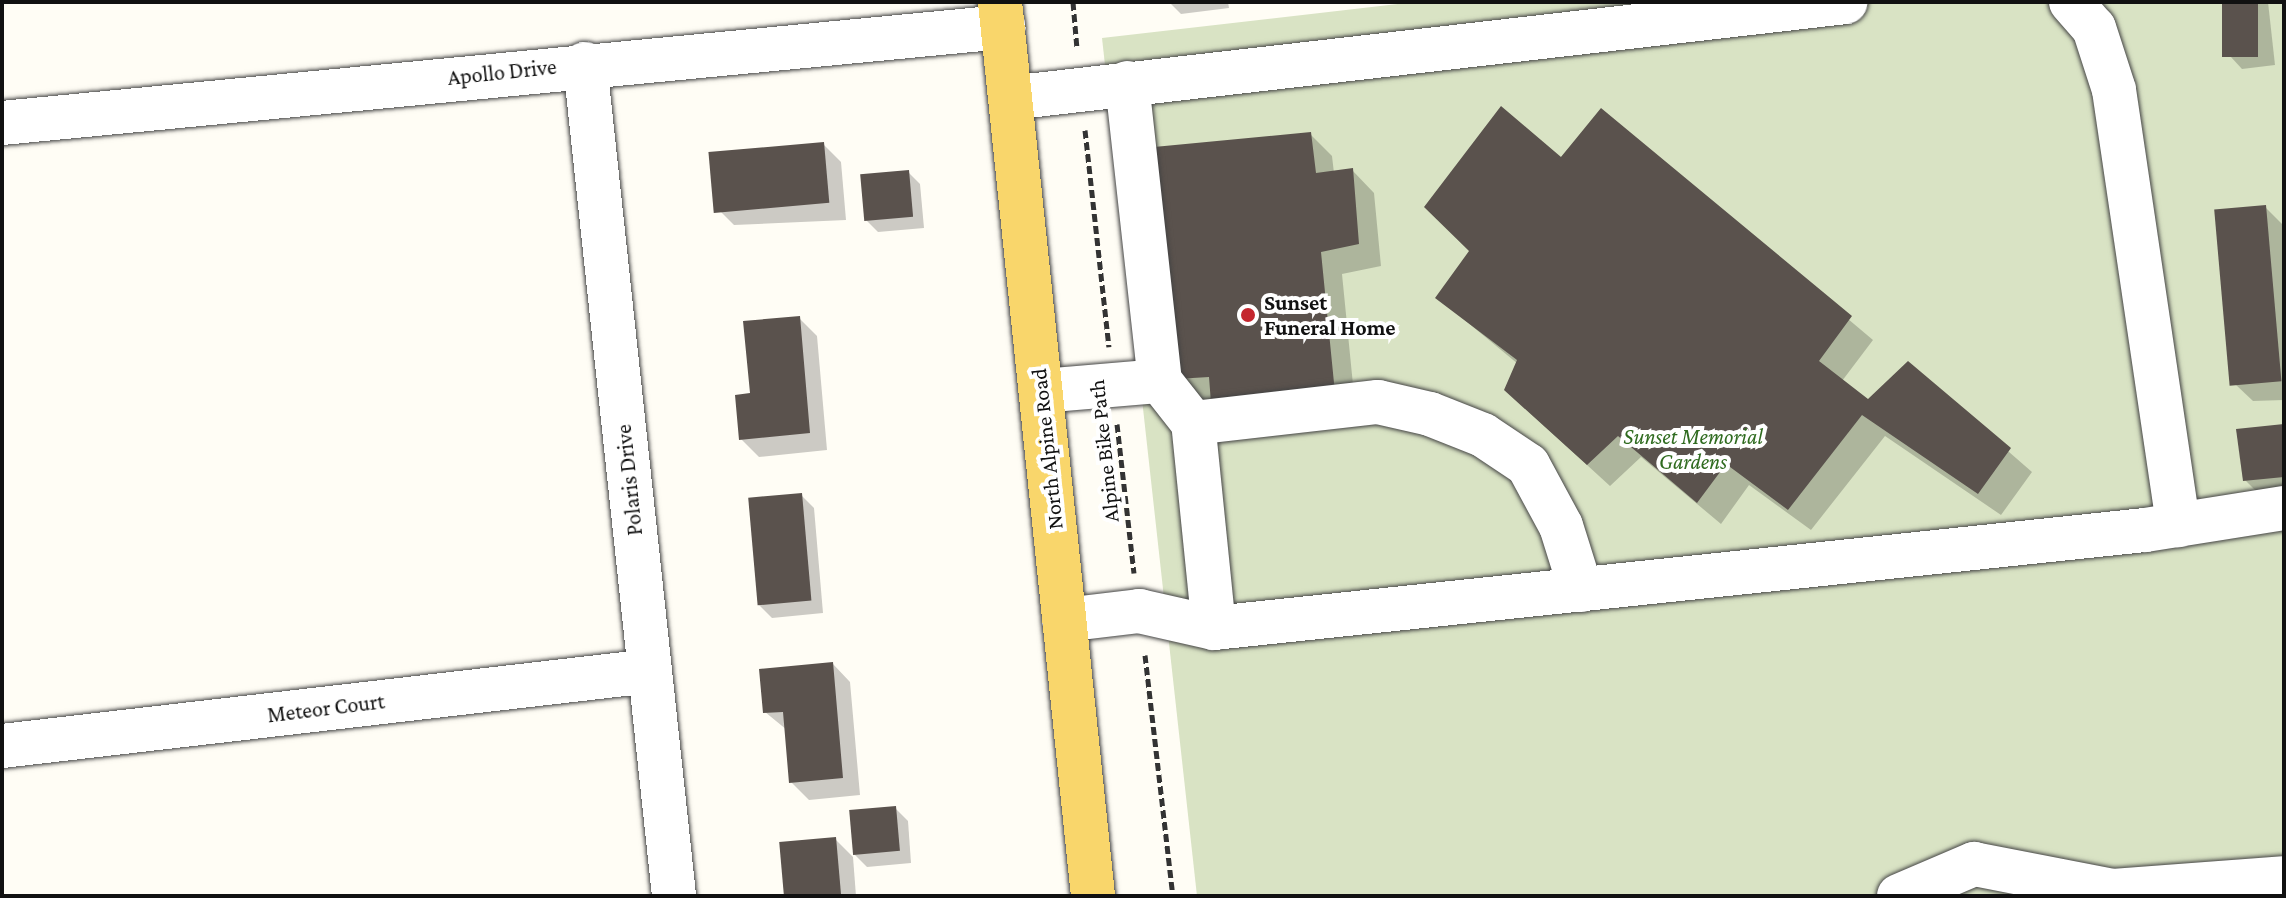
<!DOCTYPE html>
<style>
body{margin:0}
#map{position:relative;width:2286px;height:898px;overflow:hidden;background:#fffdf5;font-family:"Crimson Pro",serif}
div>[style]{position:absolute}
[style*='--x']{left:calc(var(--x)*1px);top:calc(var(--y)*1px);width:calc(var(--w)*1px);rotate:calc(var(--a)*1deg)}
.cemetery>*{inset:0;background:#d9e3c4}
.shadow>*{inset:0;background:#0003}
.building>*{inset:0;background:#5a524d;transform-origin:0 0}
.path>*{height:5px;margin-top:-2.5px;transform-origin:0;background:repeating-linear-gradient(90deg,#333 0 8px,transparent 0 12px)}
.roads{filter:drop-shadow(0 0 2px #444) drop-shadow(0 0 2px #444)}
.minor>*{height:44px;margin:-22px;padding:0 22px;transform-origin:22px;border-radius:22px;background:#fff}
.major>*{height:44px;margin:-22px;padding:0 22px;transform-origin:22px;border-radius:22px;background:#f9d66b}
.dots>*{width:22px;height:22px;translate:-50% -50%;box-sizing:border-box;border:4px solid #fff;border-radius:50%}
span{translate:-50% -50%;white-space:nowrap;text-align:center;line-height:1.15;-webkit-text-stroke:8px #fff;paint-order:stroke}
.street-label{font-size:22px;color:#111}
.poi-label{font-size:22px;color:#111;font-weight:700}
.left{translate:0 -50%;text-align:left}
.park-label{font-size:22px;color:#2f6b1f;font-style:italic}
.frame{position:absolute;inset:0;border:4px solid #111;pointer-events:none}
</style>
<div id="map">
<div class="cemetery">
<i style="clip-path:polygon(1415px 2px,2284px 2px,2284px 896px,1197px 896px,1102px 38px)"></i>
</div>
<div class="shadow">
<i style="clip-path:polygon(1169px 2px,1228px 2px,1229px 8px,1181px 14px)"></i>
<i style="clip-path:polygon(2224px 2px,2268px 2px,2275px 65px,2242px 69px,2230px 56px)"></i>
<i style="clip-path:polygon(1601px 111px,1873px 340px,1842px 381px,1868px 401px,1908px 364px,2032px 472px,2001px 515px,1885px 436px,1811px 530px,1749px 485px,1721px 524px,1641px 457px,1610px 486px,1529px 412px,1518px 364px,1438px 298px)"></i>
<i style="clip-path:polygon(1310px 134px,1332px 156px,1334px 173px,1352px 170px,1374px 193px,1381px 266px,1342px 274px,1357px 425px,1200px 400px,1178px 378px)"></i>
<i style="clip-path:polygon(823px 144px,841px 162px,846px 220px,734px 225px,716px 207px)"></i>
<i style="clip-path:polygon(908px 172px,920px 184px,924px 228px,878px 232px,866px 220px)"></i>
<i style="clip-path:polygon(2265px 207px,2283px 225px,2284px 400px,2253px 401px,2235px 384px)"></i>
<i style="clip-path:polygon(799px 318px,817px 336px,827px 450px,759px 457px,741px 439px,752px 395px)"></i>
<i style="clip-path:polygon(2284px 426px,2284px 490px,2257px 492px,2245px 480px)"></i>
<i style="clip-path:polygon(801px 495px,814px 508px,823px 613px,772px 618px,759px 605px)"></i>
<i style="clip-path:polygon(833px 664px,850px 682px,860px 795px,809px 800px,791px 782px,787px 730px,765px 712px)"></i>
<i style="clip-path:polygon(895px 808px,908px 821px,911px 863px,867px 867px,854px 854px)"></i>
<i style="clip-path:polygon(835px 839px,853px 857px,856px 896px,786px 896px)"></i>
</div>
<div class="building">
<i style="left:2222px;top:2px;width:36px;height:55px"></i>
<i style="clip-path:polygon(1501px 106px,1561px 157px,1601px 108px,1852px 316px,1819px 361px,1868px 399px,1908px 361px,2011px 448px,1978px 494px,1862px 415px,1788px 510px,1726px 464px,1697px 503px,1618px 436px,1587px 465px,1504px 390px,1517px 360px,1435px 298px,1469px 251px,1424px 207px)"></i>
<i style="clip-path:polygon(1311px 132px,1316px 173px,1353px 168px,1359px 244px,1321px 252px,1336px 403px,1212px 416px,1209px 377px,1176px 379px,1154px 147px)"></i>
<i style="left:824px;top:142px;width:61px;height:116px;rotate:85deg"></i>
<i style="left:909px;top:170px;width:47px;height:49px;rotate:85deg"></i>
<i style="left:2266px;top:205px;width:177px;height:52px;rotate:85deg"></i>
<i style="clip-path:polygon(800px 316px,810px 433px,739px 440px,735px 395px,750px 393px,743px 321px)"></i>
<i style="clip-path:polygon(2284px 424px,2284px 477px,2243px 481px,2236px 429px)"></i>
<i style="left:802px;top:493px;width:108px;height:54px;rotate:85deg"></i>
<i style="clip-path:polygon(833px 662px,843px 778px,789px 783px,783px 712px,763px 713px,759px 669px)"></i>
<i style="left:896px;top:806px;width:45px;height:47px;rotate:85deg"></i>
<i style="left:836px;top:837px;width:59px;height:57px;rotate:85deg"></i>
</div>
<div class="path">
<i style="--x:1073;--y:2;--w:47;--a:85.1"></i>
<i style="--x:1085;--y:130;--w:218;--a:83.7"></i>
<i style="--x:1117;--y:424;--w:150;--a:83.5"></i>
<i style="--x:1145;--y:655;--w:243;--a:83.4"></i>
</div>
<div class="roads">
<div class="minor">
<i style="--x:2071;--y:2;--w:35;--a:49"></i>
<i style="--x:2094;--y:28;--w:65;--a:72.1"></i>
<i style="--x:2114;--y:90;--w:440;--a:81.6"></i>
<i style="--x:585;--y:64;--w:837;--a:83.89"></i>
<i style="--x:1127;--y:83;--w:300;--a:83.7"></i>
<i style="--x:1160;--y:381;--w:53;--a:51.8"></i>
<i style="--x:1010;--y:98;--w:841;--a:-6.55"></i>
<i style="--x:2;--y:123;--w:1006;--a:-5.48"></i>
<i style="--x:1041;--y:391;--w:119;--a:-4.8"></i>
<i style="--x:1064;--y:620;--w:76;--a:-6.8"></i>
<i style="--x:1139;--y:611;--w:77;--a:12.8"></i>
<i style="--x:1214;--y:628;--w:936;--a:-6.01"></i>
<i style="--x:2145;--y:530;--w:141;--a:-9"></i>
<i style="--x:1214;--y:628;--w:206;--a:-95.8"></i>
<i style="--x:1193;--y:423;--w:186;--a:-6.5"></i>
<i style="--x:1378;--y:402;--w:53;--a:13"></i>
<i style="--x:1430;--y:414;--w:57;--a:21.6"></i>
<i style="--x:1483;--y:435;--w:54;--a:33.7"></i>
<i style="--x:1528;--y:465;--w:69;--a:61.6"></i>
<i style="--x:1561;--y:526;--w:67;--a:72.6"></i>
<i style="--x:2;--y:746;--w:652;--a:-6.6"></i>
<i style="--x:1899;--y:896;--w:82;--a:-23.1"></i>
<i style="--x:1974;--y:864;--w:142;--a:11"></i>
<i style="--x:2113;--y:891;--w:171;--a:-4.3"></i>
</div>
<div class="major">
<i style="--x:1000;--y:2;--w:899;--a:84.06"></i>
</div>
</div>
<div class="dots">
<i style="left:1248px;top:315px;background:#c4262e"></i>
</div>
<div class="street-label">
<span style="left:502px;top:72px;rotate:-6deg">Apollo Drive</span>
<span style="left:1047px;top:449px;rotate:-96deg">North Alpine Road</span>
<span style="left:1104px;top:451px;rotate:-96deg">Alpine Bike Path</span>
<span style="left:629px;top:480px;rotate:-96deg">Polaris Drive</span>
<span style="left:326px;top:708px;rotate:-7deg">Meteor Court</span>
</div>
<div class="poi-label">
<span class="left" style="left:1264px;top:315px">Sunset<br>Funeral Home</span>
</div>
<div class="park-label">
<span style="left:1693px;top:449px">Sunset Memorial<br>Gardens</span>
</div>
<div class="frame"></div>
</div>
